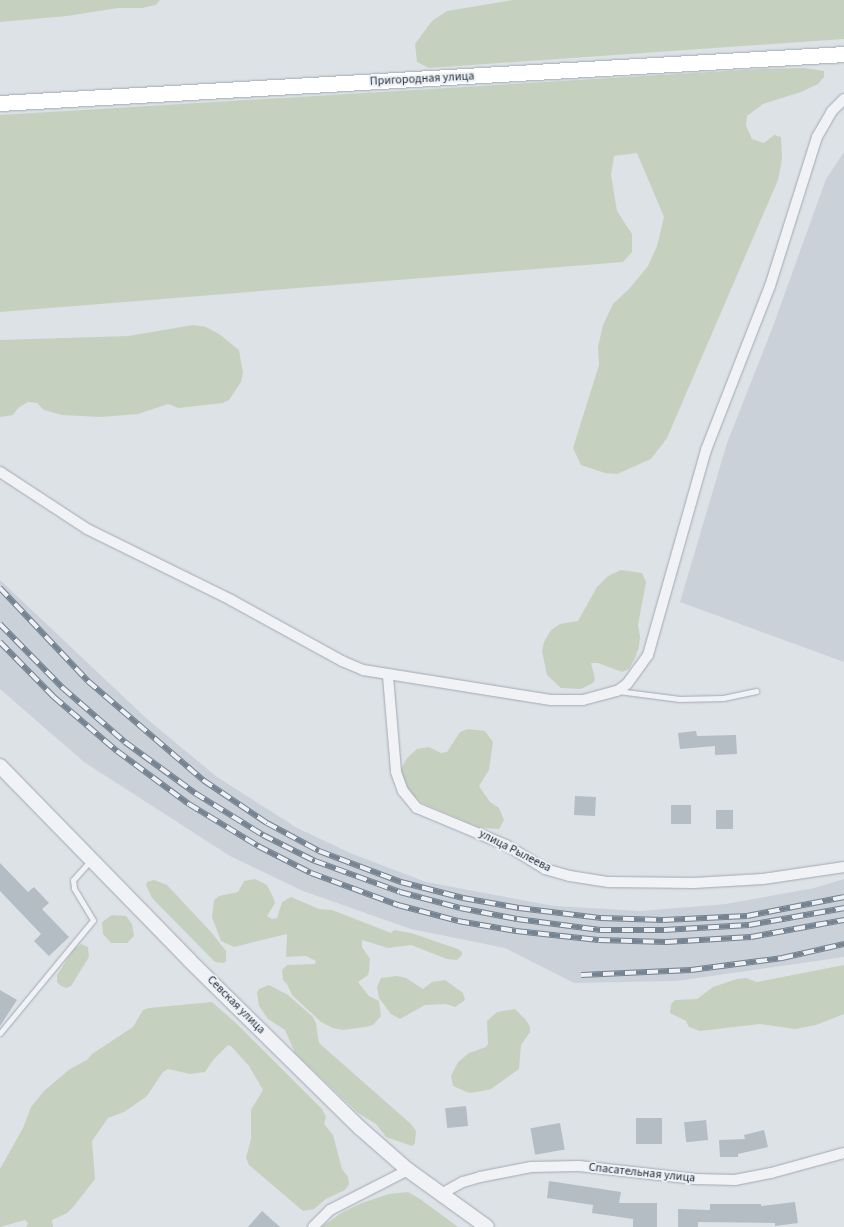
<!DOCTYPE html>
<meta charset="utf-8">
<style>
body{margin:0}
#map{position:relative;width:844px;height:1227px;overflow:hidden;background:#dde2e7;font-family:"Source Sans 3",sans-serif}
div>[style]{position:absolute}
[style*='--x']{left:calc(var(--x)*1px);top:calc(var(--y)*1px);width:calc(var(--w)*1px);rotate:calc(var(--a)*1deg)}
.built>*{inset:0;background:#cbd1d9}
.green>*{inset:0;background:#c5d1be}
.building>*{inset:0;background:#b4bcc4;transform-origin:0 0}
.roads{filter:drop-shadow(0 0 1px #a2a9b1) drop-shadow(0 0 1px #a2a9b1)}
.service>*{height:5px;margin:-2.5px;padding:0 2.5px;transform-origin:2.5px;border-radius:2.5px;background:#f0f2f6}
.minor>*{height:10px;margin:-5px;padding:0 5px;transform-origin:5px;border-radius:5px;background:#f0f2f6}
.tertiary>*{height:14px;margin:-7px;padding:0 7px;transform-origin:7px;border-radius:7px;background:#f0f2f6}
.secondary>*{height:15px;margin:-7.5px;padding:0 7.5px;transform-origin:7.5px;border-radius:7.5px;background:#fff}
.rail>*{height:5.5px;margin-top:-2.75px;transform-origin:0;background:repeating-linear-gradient(90deg,#edf1f5 0 11px,#768391 0 22px);box-sizing:border-box;border-block:1px solid #768391}
span{translate:-50% -50%;white-space:nowrap;text-align:center;line-height:1.15;-webkit-text-stroke:4px #edf1f5;paint-order:stroke}
.street-label{font-size:12px;color:#26313e}
</style>
<div id="map">
<div class="built">
<i style="clip-path:polygon(844px 152px,844px 662px,680px 602px,727px 443px,772px 329px,826px 179px)"></i>
<i style="clip-path:polygon(0 580px,147px 719px,217px 777px,297px 828px,350px 853px,426px 882px,554px 906px,641px 911px,726px 904px,814px 888px,844px 879px,844px 957px,676px 981px,574px 983px,505px 948px,411px 929px,303px 891px,230px 856px,84px 762px,0 689px)"></i>
</div>
<div class="green">
<i style="clip-path:polygon(0 0,160px 0,156px 5px,142px 8px,118px 8px,67px 16px,0 22px)"></i>
<i style="clip-path:polygon(513px 0,844px 0,844px 39px,429px 68px,417px 62px,415px 44px,432px 21px,447px 11px)"></i>
<i style="clip-path:polygon(805px 68px,824px 71px,824px 77px,818px 84px,801px 92px,763px 104px,747px 116px,746px 126px,752px 139px,764px 143px,774px 135px,781px 137px,782px 159px,778px 180px,667px 438px,651px 459px,617px 474px,605px 473px,581px 465px,573px 448px,599px 365px,598px 347px,603px 325px,613px 304px,630px 288px,648px 266px,657px 246px,664px 217px,637px 153px,614px 156px,611px 175px,617px 211px,632px 234px,632px 252px,623px 262px,0 312px,0 115px,760px 69px)"></i>
<i style="clip-path:polygon(193px 325px,206px 327px,219px 334px,239px 350px,243px 373px,241px 382px,229px 400px,223px 403px,179px 408px,168px 404px,138px 414px,101px 417px,62px 415px,44px 410px,37px 403px,28px 402px,18px 408px,13px 415px,0 417px,0 340px,129px 336px)"></i>
<i style="clip-path:polygon(621px 570px,642px 573px,646px 582px,638px 625px,640px 637px,639px 647px,635px 658px,629px 669px,622px 672px,598px 663px,591px 663px,595px 679px,593px 683px,581px 689px,561px 688px,547px 675px,542px 651px,544px 642px,551px 630px,560px 624px,578px 621px,597px 587px,608px 576px)"></i>
<i style="clip-path:polygon(468px 729px,485px 731px,493px 742px,489px 770px,479px 786px,490px 802px,499px 808px,504px 820px,499px 829px,481px 828px,422px 803px,411px 793px,401px 776px,401px 769px,407px 758px,417px 749px,429px 747px,441px 753px,447px 752px,460px 732px)"></i>
<i style="clip-path:polygon(255px 879px,267px 885px,273px 897px,275px 903px,267px 916px,272px 919px,277px 918px,282px 902px,291px 897px,319px 909px,332px 910px,391px 933px,394px 930px,411px 933px,458px 949px,462px 952px,462px 955px,457px 960px,447px 959px,411px 945px,388px 948px,362px 940px,362px 947px,370px 959px,369px 971px,368px 975px,358px 982px,369px 996px,379px 1001px,381px 1016px,373px 1025px,365px 1027px,343px 1030px,333px 1028px,321px 1022px,292px 995px,287px 984px,283px 980px,282px 970px,287px 965px,315px 964px,316px 961px,306px 956px,286px 957px,287px 934px,234px 947px,221px 941px,212px 917px,214px 900px,219px 896px,238px 892px,244px 881px)"></i>
<i style="clip-path:polygon(154px 880px,167px 885px,211px 932px,226px 951px,226px 961px,224px 963px,215px 962px,152px 898px,146px 885px,147px 882px)"></i>
<i style="clip-path:polygon(112px 915px,126px 916px,132px 924px,134px 936px,127px 943px,111px 943px,103px 934px,102px 922px)"></i>
<i style="clip-path:polygon(81px 944px,88px 947px,89px 957px,71px 986px,66px 988px,61px 986px,57px 982px,57px 975px,74px 949px)"></i>
<i style="clip-path:polygon(844px 965px,844px 1014px,816px 1025px,795px 1029px,760px 1024px,700px 1031px,689px 1027px,686px 1021px,670px 1013px,671px 1004px,675px 1000px,697px 999px,713px 987px,737px 979px,746px 978px,757px 982px)"></i>
<i style="clip-path:polygon(397px 976px,406px 978px,423px 989px,432px 982px,445px 980px,463px 993px,465px 1000px,455px 1007px,446px 1004px,425px 1005px,400px 1019px,391px 1014px,379px 998px,377px 987px,381px 978px)"></i>
<i style="clip-path:polygon(269px 985px,288px 995px,313px 1017px,316px 1023px,319px 1043px,411px 1124px,416px 1131px,415px 1143px,412px 1146px,386px 1137px,376px 1124px,358px 1113px,295px 1053px,285px 1030px,268px 1019px,259px 1006px,257px 993px,259px 989px)"></i>
<i style="clip-path:polygon(212px 1002px,238px 1025px,322px 1109px,326px 1117px,324px 1124px,333px 1135px,342px 1169px,348px 1177px,349px 1184px,345px 1190px,326px 1199px,314px 1209px,303px 1211px,249px 1165px,246px 1158px,251px 1139px,251px 1110px,263px 1090px,249px 1066px,232px 1047px,228px 1045px,213px 1060px,205px 1072px,190px 1074px,168px 1069px,163px 1072px,147px 1096px,124px 1112px,108px 1118px,92px 1141px,95px 1179px,74px 1206px,67px 1213px,52px 1220px,53px 1227px,26px 1227px,28px 1223px,25px 1220px,0 1227px,0 1169px,23px 1128px,31px 1107px,44px 1091px,70px 1069px,87px 1060px,92px 1054px,133px 1027px,143px 1010px,149px 1008px)"></i>
<i style="clip-path:polygon(515px 1009px,526px 1020px,530px 1027px,530px 1032px,521px 1045px,519px 1069px,491px 1089px,483px 1091px,469px 1093px,453px 1086px,451px 1076px,458px 1062px,469px 1053px,486px 1047px,488px 1044px,487px 1021px,497px 1012px)"></i>
<i style="clip-path:polygon(408px 1192px,420px 1199px,458px 1227px,321px 1227px,343px 1212px,362px 1203px,389px 1194px)"></i>
</div>
<div class="building">
<i style="clip-path:polygon(696px 731px,697px 736px,736px 735px,737px 754px,715px 755px,715px 746px,680px 749px,678px 733px)"></i>
<i style="left:575px;top:796px;width:21px;height:19px;rotate:3deg"></i>
<i style="left:671px;top:805px;width:20px;height:19px"></i>
<i style="left:716px;top:810px;width:17px;height:19px"></i>
<i style="clip-path:polygon(0 863px,28px 892px,34px 887px,49px 903px,42px 909px,69px 937px,49px 956px,34px 941px,41px 934px,0 891px)"></i>
<i style="clip-path:polygon(0 990px,17px 1000px,0 1026px)"></i>
<i style="left:466px;top:1106px;width:20px;height:21px;rotate:84deg"></i>
<i style="left:662px;top:1118px;width:26px;height:26px;rotate:90deg"></i>
<i style="left:706px;top:1120px;width:20px;height:22px;rotate:84deg"></i>
<i style="left:560px;top:1123px;width:27px;height:30px;rotate:80deg"></i>
<i style="clip-path:polygon(764px 1130px,768px 1147px,738px 1154px,738px 1157px,720px 1157px,719px 1140px,745px 1139px,744px 1135px)"></i>
<i style="clip-path:polygon(549px 1181px,621px 1192px,619px 1203px,657px 1203px,657px 1227px,633px 1227px,633px 1219px,592px 1213px,593px 1205px,547px 1198px)"></i>
<i style="clip-path:polygon(795px 1202px,798px 1223px,775px 1226px,775px 1223px,698px 1222px,698px 1227px,678px 1227px,678px 1209px,710px 1210px,710px 1204px,761px 1204px,761px 1206px)"></i>
<i style="clip-path:polygon(262px 1211px,280px 1227px,248px 1227px)"></i>
</div>
<div class="roads">
<div class="service">
<i style="--x:618;--y:691;--w:62;--a:7.5"></i>
<i style="--x:679;--y:699;--w:44;--a:-1.3"></i>
<i style="--x:723;--y:698;--w:34;--a:-12"></i>
<i style="--x:0;--y:1033;--w:146;--a:-50.5"></i>
<i style="--x:93;--y:920;--w:37;--a:-121"></i>
<i style="--x:74;--y:888;--w:8;--a:-97"></i>
<i style="--x:73;--y:880;--w:27;--a:-48"></i>
</div>
<div class="minor">
<i style="--x:0;--y:472;--w:104;--a:33.2"></i>
<i style="--x:87;--y:529;--w:161;--a:26.2"></i>
<i style="--x:231;--y:600;--w:127;--a:28.8"></i>
<i style="--x:342;--y:661;--w:23;--a:23"></i>
<i style="--x:363;--y:670;--w:190;--a:9.1"></i>
<i style="--x:551;--y:700;--w:32;--a:0"></i>
<i style="--x:583;--y:700;--w:35;--a:-15"></i>
<i style="--x:617;--y:691;--w:12;--a:-35"></i>
<i style="--x:627;--y:684;--w:36;--a:-54"></i>
<i style="--x:648;--y:655;--w:213;--a:-74.2"></i>
<i style="--x:706;--y:450;--w:176;--a:-68.7"></i>
<i style="--x:770;--y:286;--w:156;--a:-72.5"></i>
<i style="--x:817;--y:137;--w:30;--a:-60"></i>
<i style="--x:832;--y:111;--w:17;--a:-45"></i>
<i style="--x:388;--y:676;--w:96;--a:85.2"></i>
<i style="--x:396;--y:772;--w:20;--a:70"></i>
<i style="--x:403;--y:791;--w:22;--a:51"></i>
<i style="--x:417;--y:808;--w:96;--a:22.6"></i>
<i style="--x:506;--y:845;--w:46;--a:31.6"></i>
<i style="--x:545;--y:869;--w:26;--a:16"></i>
<i style="--x:570;--y:876;--w:39;--a:9"></i>
<i style="--x:609;--y:882;--w:85;--a:0.7"></i>
<i style="--x:694;--y:883;--w:69;--a:-3.3"></i>
<i style="--x:763;--y:879;--w:82;--a:-8.4"></i>
<i style="--x:441;--y:1194;--w:25;--a:-29"></i>
<i style="--x:463;--y:1182;--w:18;--a:-16"></i>
<i style="--x:480;--y:1177;--w:52;--a:-11.1"></i>
<i style="--x:531;--y:1167;--w:48;--a:-1.2"></i>
<i style="--x:579;--y:1166;--w:117;--a:6.4"></i>
<i style="--x:695;--y:1179;--w:40;--a:1.4"></i>
<i style="--x:735;--y:1180;--w:37;--a:-11"></i>
<i style="--x:771;--y:1173;--w:76;--a:-15.3"></i>
<i style="--x:313;--y:1227;--w:24;--a:-45"></i>
<i style="--x:330;--y:1210;--w:88;--a:-27.1"></i>
</div>
<div class="tertiary">
<i style="--x:0;--y:766;--w:272;--a:45.7"></i>
<i style="--x:190;--y:961;--w:238;--a:44.5"></i>
<i style="--x:360;--y:1128;--w:64;--a:41.2"></i>
<i style="--x:408;--y:1170;--w:97;--a:35.8"></i>
</div>
<div class="secondary">
<i style="--x:0;--y:103;--w:845;--a:-3.32"></i>
</div>
</div>
<div class="rail">
<i style="--x:0;--y:588;--w:128;--a:46.6"></i>
<i style="--x:88;--y:681;--w:152;--a:40.7"></i>
<i style="--x:203;--y:780;--w:77;--a:33.9"></i>
<i style="--x:267;--y:823;--w:59;--a:28.3"></i>
<i style="--x:319;--y:851;--w:88;--a:20.7"></i>
<i style="--x:401;--y:882;--w:64;--a:14.5"></i>
<i style="--x:463;--y:898;--w:57;--a:10.1"></i>
<i style="--x:519;--y:908;--w:83;--a:7"></i>
<i style="--x:601;--y:918;--w:62;--a:1.8"></i>
<i style="--x:663;--y:920;--w:84;--a:-2.7"></i>
<i style="--x:747;--y:916;--w:99;--a:-11.1"></i>
<i style="--x:0;--y:624;--w:90;--a:45.5"></i>
<i style="--x:63;--y:688;--w:82;--a:41.1"></i>
<i style="--x:125;--y:742;--w:87;--a:36.1"></i>
<i style="--x:195;--y:793;--w:80;--a:31.7"></i>
<i style="--x:263;--y:835;--w:58;--a:26.6"></i>
<i style="--x:315;--y:861;--w:90;--a:20"></i>
<i style="--x:400;--y:892;--w:62;--a:14.9"></i>
<i style="--x:460;--y:908;--w:58;--a:10.9"></i>
<i style="--x:517;--y:919;--w:84;--a:7.5"></i>
<i style="--x:600;--y:930;--w:64;--a:0"></i>
<i style="--x:664;--y:930;--w:85;--a:-3.4"></i>
<i style="--x:749;--y:925;--w:97;--a:-10.1"></i>
<i style="--x:0;--y:642;--w:77;--a:45.5"></i>
<i style="--x:54;--y:697;--w:83;--a:40.6"></i>
<i style="--x:117;--y:751;--w:89;--a:36.4"></i>
<i style="--x:189;--y:804;--w:81;--a:31.3"></i>
<i style="--x:258;--y:846;--w:59;--a:27"></i>
<i style="--x:311;--y:873;--w:93;--a:20.2"></i>
<i style="--x:398;--y:905;--w:62;--a:14.9"></i>
<i style="--x:458;--y:921;--w:59;--a:9.8"></i>
<i style="--x:516;--y:931;--w:83;--a:6.2"></i>
<i style="--x:599;--y:940;--w:67;--a:1.7"></i>
<i style="--x:666;--y:942;--w:85;--a:-3.4"></i>
<i style="--x:751;--y:937;--w:95;--a:-10.4"></i>
<i style="--x:581;--y:975;--w:110;--a:-2.6"></i>
<i style="--x:691;--y:970;--w:92;--a:-7.5"></i>
<i style="--x:782;--y:958;--w:64;--a:-12.7"></i>
</div>
<div class="street-label">
<span style="left:422px;top:79px;rotate:-3deg">Пригородная улица</span>
<span style="left:515px;top:851px;rotate:27deg">улица Рылеева</span>
<span style="left:236px;top:1005px;rotate:45deg">Севская улица</span>
<span style="left:642px;top:1173px;rotate:6deg">Спасательная улица</span>
</div>
</div>
